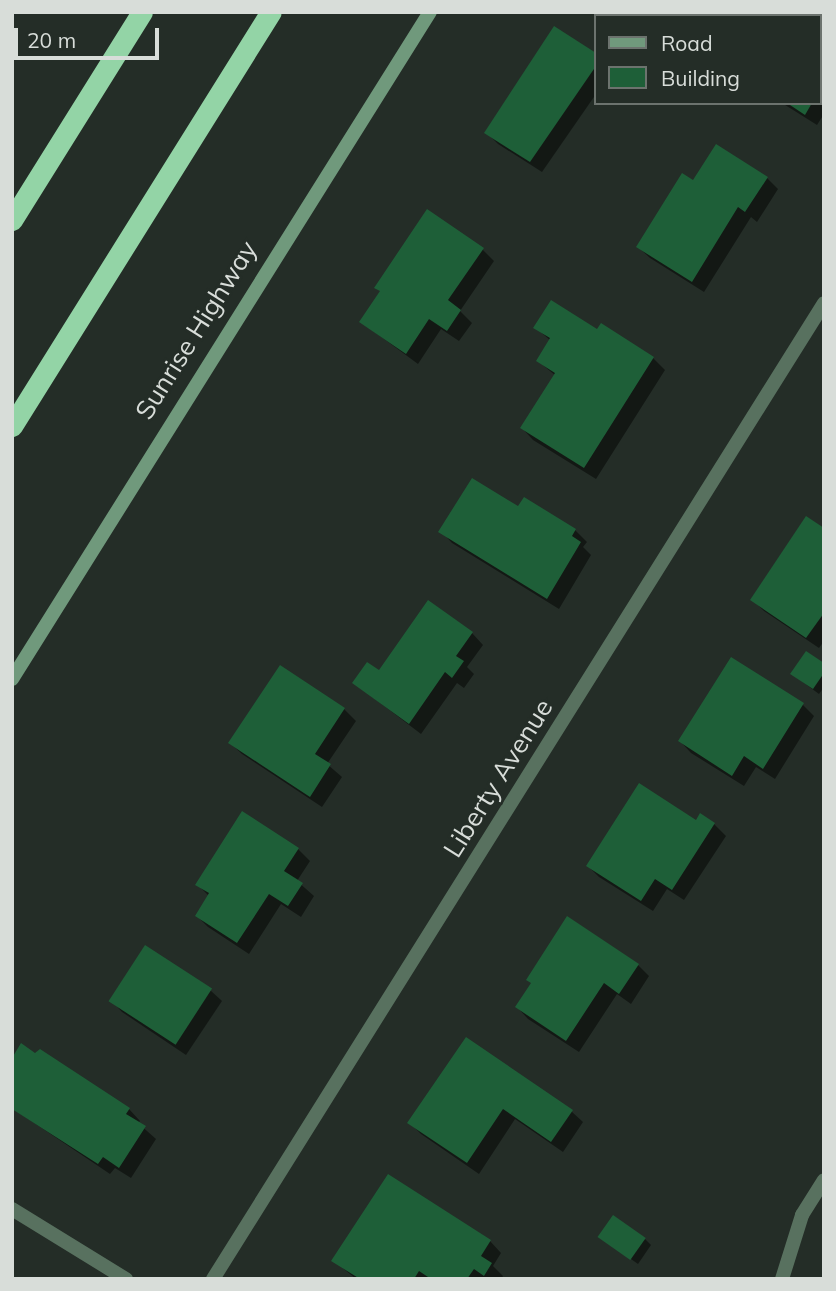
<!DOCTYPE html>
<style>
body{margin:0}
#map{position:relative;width:836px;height:1291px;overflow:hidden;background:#242d27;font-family:Mulish,sans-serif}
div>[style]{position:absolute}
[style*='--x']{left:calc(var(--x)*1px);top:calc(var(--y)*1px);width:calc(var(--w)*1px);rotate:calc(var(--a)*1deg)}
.shadow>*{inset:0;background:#0007}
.building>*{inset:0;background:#1e5f38;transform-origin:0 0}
.lane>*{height:14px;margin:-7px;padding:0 7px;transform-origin:7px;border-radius:7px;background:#58715f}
.street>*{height:14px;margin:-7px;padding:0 7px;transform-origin:7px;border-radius:7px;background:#58715f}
.secondary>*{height:14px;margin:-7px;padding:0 7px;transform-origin:7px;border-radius:7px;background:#70997c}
.highway>*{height:21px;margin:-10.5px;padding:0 10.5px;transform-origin:10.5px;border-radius:10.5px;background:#93d4a6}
span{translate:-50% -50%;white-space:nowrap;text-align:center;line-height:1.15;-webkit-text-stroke:5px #242d27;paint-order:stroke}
.street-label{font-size:26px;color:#d8ddd9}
.frame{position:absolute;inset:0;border:14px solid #d8ddd9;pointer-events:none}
.legend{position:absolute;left:594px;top:14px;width:228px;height:91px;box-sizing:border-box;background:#242d27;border:2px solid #6c736e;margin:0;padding:9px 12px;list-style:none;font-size:21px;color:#d8ddd9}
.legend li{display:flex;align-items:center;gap:14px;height:35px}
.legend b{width:35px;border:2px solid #6c736e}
.scale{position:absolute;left:14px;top:28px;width:145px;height:32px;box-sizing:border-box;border:4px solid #d8ddd9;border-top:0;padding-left:9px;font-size:21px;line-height:24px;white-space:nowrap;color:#d8ddd9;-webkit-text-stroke:5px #242d27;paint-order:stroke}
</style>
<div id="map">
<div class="shadow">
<i style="clip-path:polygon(628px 12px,650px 12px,648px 16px,634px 16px)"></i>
<i style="clip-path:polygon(824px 12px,824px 114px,817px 125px,782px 103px,820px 103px,820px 16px)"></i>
<i style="clip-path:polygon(554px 28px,596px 56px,596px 94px,542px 172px,498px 144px,487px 133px)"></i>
<i style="clip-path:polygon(767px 178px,778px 189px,757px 222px,751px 217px,704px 292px,650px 258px,638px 247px,694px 182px)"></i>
<i style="clip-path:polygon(482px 249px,494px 261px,460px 311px,472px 323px,459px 341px,441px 329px,418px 364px,361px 322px)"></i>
<i style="clip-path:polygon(536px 328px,598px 331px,653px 358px,665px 370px,596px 479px,533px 440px,522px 428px,556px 376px,538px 361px,551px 341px)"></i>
<i style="clip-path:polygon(519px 509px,575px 530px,587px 542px,583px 547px,591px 555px,559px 609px,452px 543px,441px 531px)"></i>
<i style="clip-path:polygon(824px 530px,824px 641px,819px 648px,764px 611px,752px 599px)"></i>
<i style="clip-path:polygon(472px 633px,483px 645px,467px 667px,474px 674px,464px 688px,457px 683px,421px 734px,354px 683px)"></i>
<i style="clip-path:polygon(824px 665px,824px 687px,819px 694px,792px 674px)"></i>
<i style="clip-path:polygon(803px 705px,814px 716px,775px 779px,756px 767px,744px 786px,691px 753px,680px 741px)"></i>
<i style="clip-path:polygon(344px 709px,356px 721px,327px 764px,342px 777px,322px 807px,242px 754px,230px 743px)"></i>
<i style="clip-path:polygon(697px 822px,714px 824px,726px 836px,684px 900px,667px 889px,653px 911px,599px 877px,588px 866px)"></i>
<i style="clip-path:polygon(298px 849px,310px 861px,297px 881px,314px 896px,301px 917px,281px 904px,249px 954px,208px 927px,197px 916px,209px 896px,197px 884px)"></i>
<i style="clip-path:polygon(638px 965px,649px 976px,631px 1004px,617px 994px,579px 1052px,528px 1019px,517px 1007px)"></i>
<i style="clip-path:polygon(210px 990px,222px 1001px,186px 1055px,122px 1012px,111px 1000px)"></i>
<i style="clip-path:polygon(466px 1039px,571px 1111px,583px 1122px,563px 1152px,515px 1119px,479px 1174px,421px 1134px,410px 1123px)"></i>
<i style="clip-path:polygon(12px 1108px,129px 1109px,140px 1121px,138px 1123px,156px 1139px,131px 1178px,115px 1168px,110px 1174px)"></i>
<i style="clip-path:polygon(600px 1237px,645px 1239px,651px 1245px,638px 1264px)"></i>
<i style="clip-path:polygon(490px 1241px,501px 1253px,493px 1266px,503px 1276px,501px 1279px,356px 1279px,333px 1260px)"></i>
</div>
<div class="building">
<i style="clip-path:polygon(782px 12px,824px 12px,824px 84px,820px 90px,820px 16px,780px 16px)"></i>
<i style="clip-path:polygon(554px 26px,596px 53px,596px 66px,530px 162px,484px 133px)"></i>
<i style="clip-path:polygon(787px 103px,812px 103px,805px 115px)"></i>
<i style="clip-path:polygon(716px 144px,768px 177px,745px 212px,738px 207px,692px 282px,636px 247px,682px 173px,693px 180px)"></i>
<i style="clip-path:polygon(427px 209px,484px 248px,448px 300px,461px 310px,447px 331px,429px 319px,406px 354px,359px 322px,380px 291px,374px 288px)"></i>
<i style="clip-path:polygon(551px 300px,597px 329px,601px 323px,654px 357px,584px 468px,520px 428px,555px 373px,536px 361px,550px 338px,533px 328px)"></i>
<i style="clip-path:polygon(472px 478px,518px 506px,524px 497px,576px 529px,572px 536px,581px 542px,547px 599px,438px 532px)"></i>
<i style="clip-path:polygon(806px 516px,824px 528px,824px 613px,806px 638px,750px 600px)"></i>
<i style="clip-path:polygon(428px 600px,473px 632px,456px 656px,464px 661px,452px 678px,445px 672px,409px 724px,352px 683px,367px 662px,379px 670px)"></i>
<i style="clip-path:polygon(806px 651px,824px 663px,824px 673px,813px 689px,790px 674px)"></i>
<i style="clip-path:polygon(731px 657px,804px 703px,763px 769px,744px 756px,732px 776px,678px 741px)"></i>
<i style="clip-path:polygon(280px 665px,345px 708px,315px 754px,331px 764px,310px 797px,228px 743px)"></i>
<i style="clip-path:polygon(639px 783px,696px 820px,700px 813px,715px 823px,672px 890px,655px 879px,641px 901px,586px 866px)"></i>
<i style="clip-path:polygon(242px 811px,299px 848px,284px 871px,303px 883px,288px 906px,269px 894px,237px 943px,195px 916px,209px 893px,195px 885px)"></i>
<i style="clip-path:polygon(567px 916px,639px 964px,619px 994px,604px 983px,566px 1041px,515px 1007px,531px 983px,526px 980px)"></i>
<i style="left:145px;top:945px;width:80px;height:67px;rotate:33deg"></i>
<i style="clip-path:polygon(466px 1037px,573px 1110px,551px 1142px,503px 1109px,467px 1163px,407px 1123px)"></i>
<i style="clip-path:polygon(21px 1043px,35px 1053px,40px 1049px,130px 1108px,126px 1114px,146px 1126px,119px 1168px,103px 1157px,98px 1164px,12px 1109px,12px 1058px)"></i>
<i style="clip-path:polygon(388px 1174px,491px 1240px,481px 1256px,492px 1263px,484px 1276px,474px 1269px,467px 1279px,431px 1279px,419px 1271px,414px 1279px,360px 1279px,331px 1261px)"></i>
<i style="left:613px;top:1215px;width:40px;height:27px;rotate:35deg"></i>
</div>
<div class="lane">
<i style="--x:782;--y:1279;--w:67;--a:-72.6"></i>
<i style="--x:802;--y:1215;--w:41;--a:-57.8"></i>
</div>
<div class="street">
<i style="--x:12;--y:1209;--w:134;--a:31.6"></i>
<i style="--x:213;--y:1279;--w:1151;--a:-57.95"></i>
</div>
<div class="secondary">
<i style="--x:12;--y:679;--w:787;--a:-57.93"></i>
</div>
<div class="highway">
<i style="--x:12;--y:220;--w:245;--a:-58"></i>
<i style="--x:12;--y:426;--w:488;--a:-58"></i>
</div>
<div class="street-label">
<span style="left:196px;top:330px;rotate:-58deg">Sunrise Highway</span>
<span style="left:498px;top:778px;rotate:-58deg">Liberty Avenue</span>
</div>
<div class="frame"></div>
<ul class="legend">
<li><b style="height:9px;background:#70997c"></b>Road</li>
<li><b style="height:19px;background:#1e5f38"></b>Building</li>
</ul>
<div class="scale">20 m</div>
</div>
